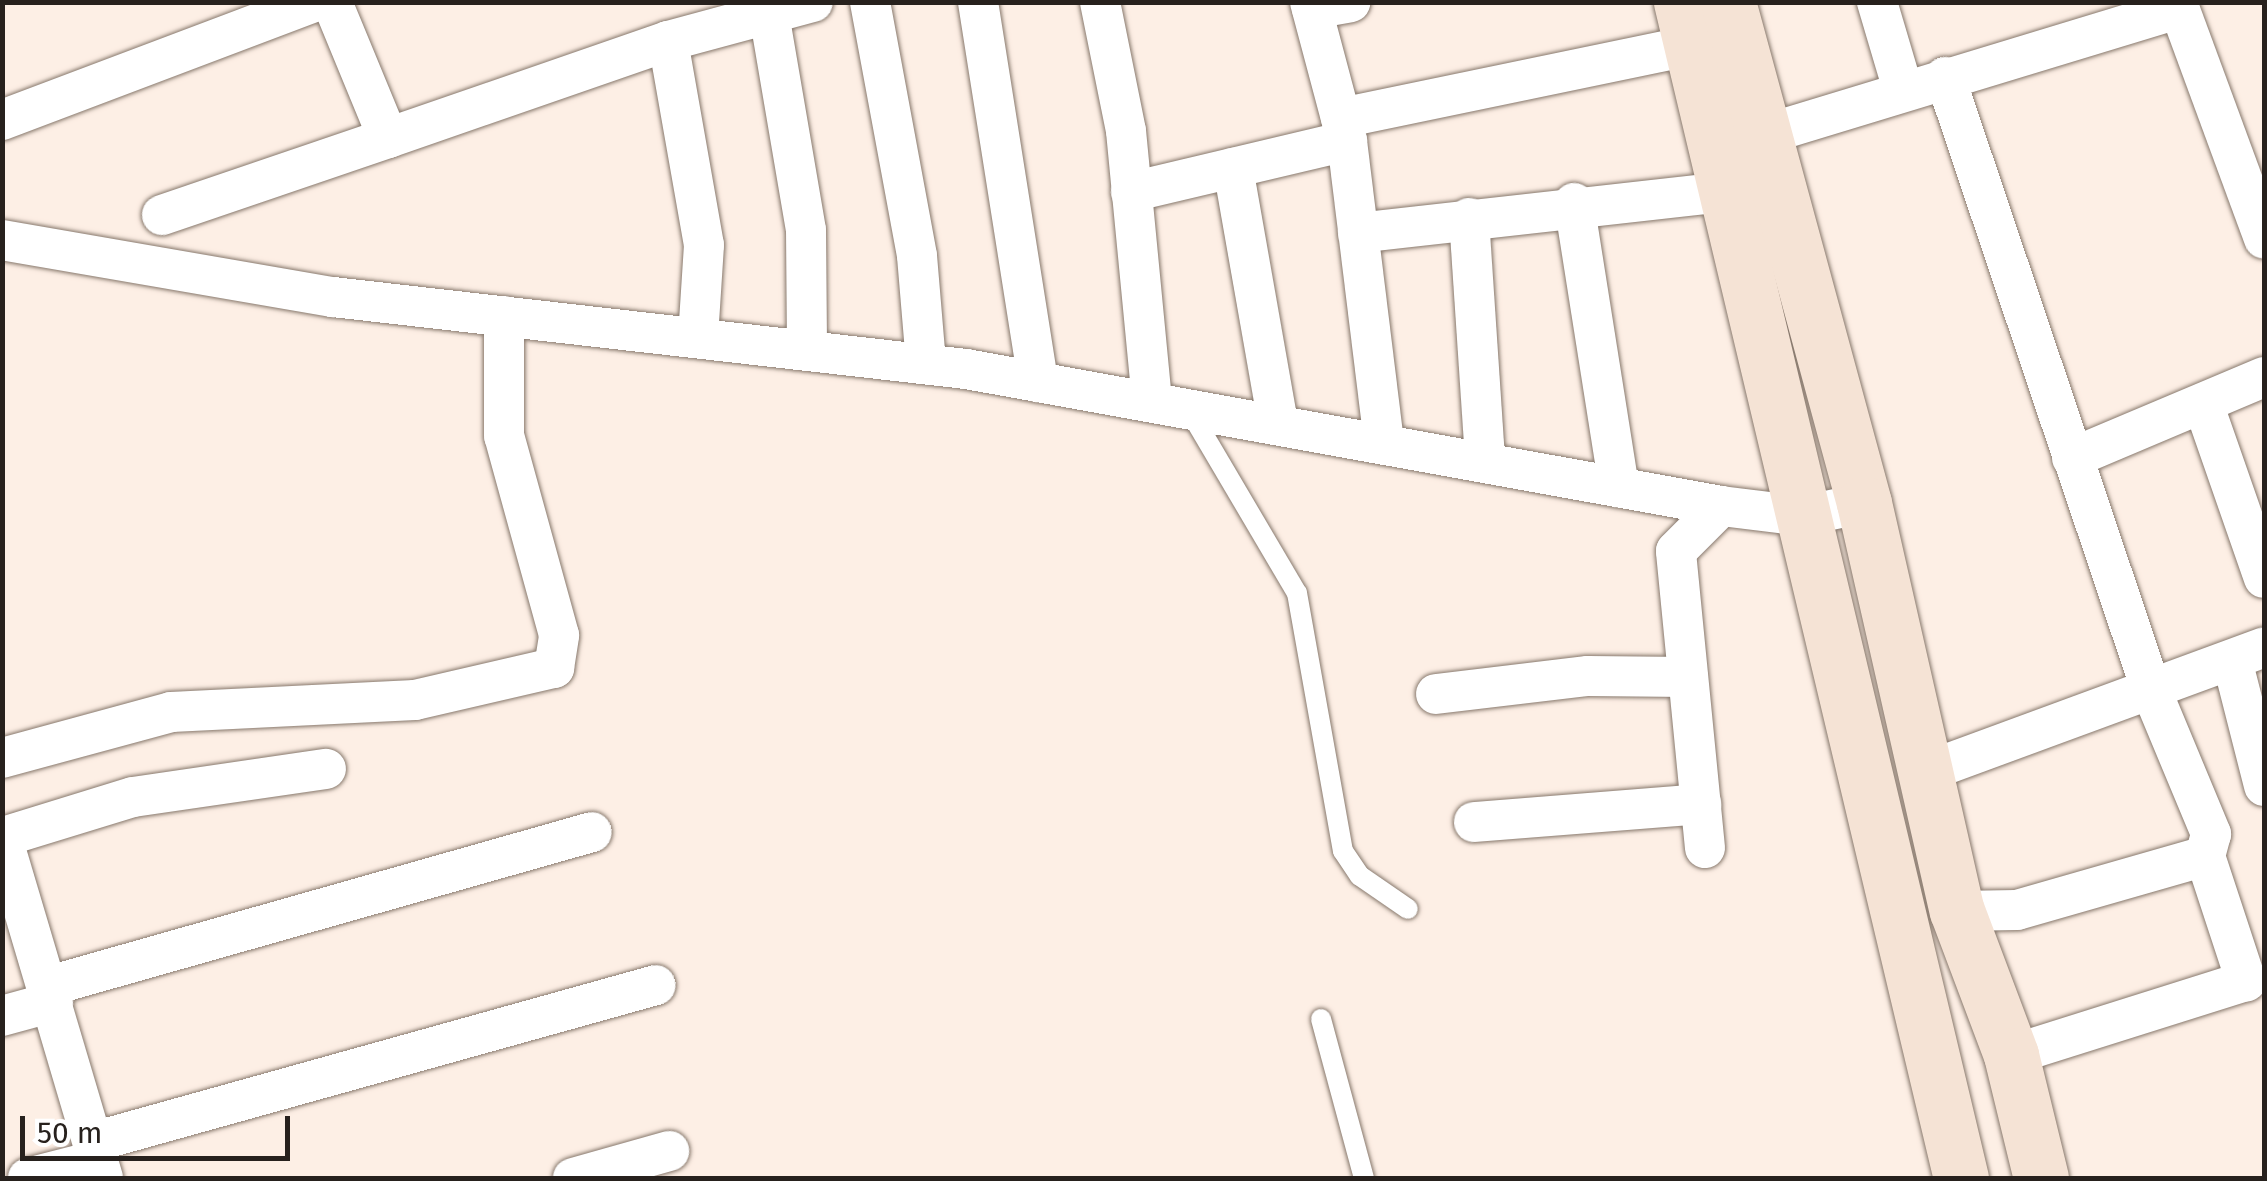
<!DOCTYPE html>
<style>
body{margin:0}
#map{position:relative;width:2267px;height:1181px;overflow:hidden;background:#fdefe5;font-family:"Fira Sans",sans-serif}
div>[style]{position:absolute}
[style*='--x']{left:calc(var(--x)*1px);top:calc(var(--y)*1px);width:calc(var(--w)*1px);rotate:calc(var(--a)*1deg)}
.roads{filter:drop-shadow(0 0 2px #87786c) drop-shadow(0 0 2px #87786c)}
.lane>*{height:20px;margin:-10px;padding:0 10px;transform-origin:10px;border-radius:10px;background:#fff}
.street>*{height:40px;margin:-20px;padding:0 20px;transform-origin:20px;border-radius:20px;background:#fff}
.secondary>*{height:55px;margin:-27.5px;padding:0 27.5px;transform-origin:27.5px;border-radius:27.5px;background:#f5e3d5}
span{translate:-50% -50%;white-space:nowrap;text-align:center;line-height:1.15;-webkit-text-stroke:9px #fff;paint-order:stroke}
.frame{position:absolute;inset:0;border:5px solid #27211d;pointer-events:none}
.scale{position:absolute;left:20px;top:1116px;width:270px;height:45px;box-sizing:border-box;border:5px solid #27211d;border-top:0;padding-left:12px;font-size:30px;line-height:35px;white-space:nowrap;color:#27211d;-webkit-text-stroke:8px #fff;paint-order:stroke}
</style>
<div id="map">
<div class="roads">
<div class="lane">
<i style="--x:1189;--y:410;--w:212;--a:59.5"></i>
<i style="--x:1297;--y:593;--w:262;--a:79.9"></i>
<i style="--x:1343;--y:851;--w:30;--a:56"></i>
<i style="--x:1360;--y:876;--w:58;--a:34.5"></i>
<i style="--x:1321;--y:1019;--w:165;--a:74.9"></i>
</div>
<div class="street">
<i style="--x:332;--y:2;--w:147;--a:67.6"></i>
<i style="--x:388;--y:138;--w:296;--a:-19.1"></i>
<i style="--x:668;--y:41;--w:207;--a:80"></i>
<i style="--x:704;--y:245;--w:93;--a:93.7"></i>
<i style="--x:767;--y:2;--w:231;--a:80.3"></i>
<i style="--x:806;--y:230;--w:121;--a:89.5"></i>
<i style="--x:870;--y:2;--w:258;--a:79.5"></i>
<i style="--x:917;--y:256;--w:108;--a:85.2"></i>
<i style="--x:978;--y:2;--w:385;--a:81"></i>
<i style="--x:1100;--y:2;--w:132;--a:78.6"></i>
<i style="--x:1126;--y:131;--w:271;--a:84.5"></i>
<i style="--x:1310;--y:2;--w:144;--a:75.1"></i>
<i style="--x:1347;--y:141;--w:303;--a:83"></i>
<i style="--x:1877;--y:2;--w:92;--a:73.5"></i>
<i style="--x:2177;--y:2;--w:252;--a:69.8"></i>
<i style="--x:1312;--y:9;--w:39;--a:-10"></i>
<i style="--x:668;--y:41;--w:150;--a:-15.1"></i>
<i style="--x:1945;--y:77;--w:649;--a:71.4"></i>
<i style="--x:2152;--y:692;--w:154;--a:67.4"></i>
<i style="--x:2211;--y:834;--w:23;--a:105"></i>
<i style="--x:2205;--y:856;--w:132;--a:71.8"></i>
<i style="--x:2246;--y:981;--w:246;--a:162.5"></i>
<i style="--x:1341;--y:118;--w:359;--a:-11.7"></i>
<i style="--x:2;--y:120;--w:335;--a:-20.7"></i>
<i style="--x:1763;--y:135;--w:435;--a:-16.9"></i>
<i style="--x:1233;--y:168;--w:260;--a:80"></i>
<i style="--x:1131;--y:192;--w:222;--a:-13.3"></i>
<i style="--x:1574;--y:203;--w:288;--a:81"></i>
<i style="--x:162;--y:215;--w:239;--a:-18.8"></i>
<i style="--x:1469;--y:218;--w:243;--a:86.2"></i>
<i style="--x:1358;--y:233;--w:396;--a:-6.4"></i>
<i style="--x:2;--y:240;--w:336;--a:9.8"></i>
<i style="--x:333;--y:297;--w:637;--a:6.49"></i>
<i style="--x:966;--y:369;--w:767;--a:10.28"></i>
<i style="--x:1721;--y:506;--w:82;--a:7"></i>
<i style="--x:1802;--y:516;--w:63;--a:-11.8"></i>
<i style="--x:2204;--y:406;--w:182;--a:70.8"></i>
<i style="--x:2072;--y:458;--w:208;--a:-22.9"></i>
<i style="--x:2232;--y:660;--w:130;--a:75.7"></i>
<i style="--x:1436;--y:694;--w:153;--a:-6.8"></i>
<i style="--x:1588;--y:676;--w:100;--a:0.6"></i>
<i style="--x:2;--y:758;--w:175;--a:-15.2"></i>
<i style="--x:171;--y:712;--w:244;--a:-2.8"></i>
<i style="--x:415;--y:700;--w:143;--a:-13"></i>
<i style="--x:554;--y:668;--w:33;--a:-81"></i>
<i style="--x:559;--y:635;--w:206;--a:-105.4"></i>
<i style="--x:504;--y:436;--w:120;--a:-90"></i>
<i style="--x:1925;--y:772;--w:361;--a:-20.2"></i>
<i style="--x:1474;--y:822;--w:228;--a:-4.5"></i>
<i style="--x:6;--y:836;--w:133;--a:-17.1"></i>
<i style="--x:133;--y:797;--w:195;--a:-8.3"></i>
<i style="--x:2;--y:837;--w:356;--a:73.5"></i>
<i style="--x:1705;--y:848;--w:298;--a:-95.6"></i>
<i style="--x:1676;--y:551;--w:64;--a:-45"></i>
<i style="--x:1957;--y:911;--w:60;--a:-1"></i>
<i style="--x:2017;--y:910;--w:196;--a:-16"></i>
<i style="--x:49;--y:986;--w:564;--a:-15.83"></i>
<i style="--x:2;--y:1016;--w:53;--a:-15.4"></i>
<i style="--x:93;--y:1142;--w:584;--a:-15.58"></i>
<i style="--x:28;--y:1178;--w:72;--a:-14.4"></i>
<i style="--x:573;--y:1178;--w:100;--a:-15.7"></i>
</div>
<div class="secondary">
<i style="--x:1681;--y:2;--w:1209;--a:76.61"></i>
<i style="--x:1728;--y:2;--w:519;--a:74.81"></i>
<i style="--x:1864;--y:503;--w:418;--a:77.2"></i>
<i style="--x:1957;--y:911;--w:154;--a:69.4"></i>
<i style="--x:2011;--y:1055;--w:127;--a:76.3"></i>
</div>
</div>
<div class="frame"></div>
<div class="scale">50 m</div>
</div>
